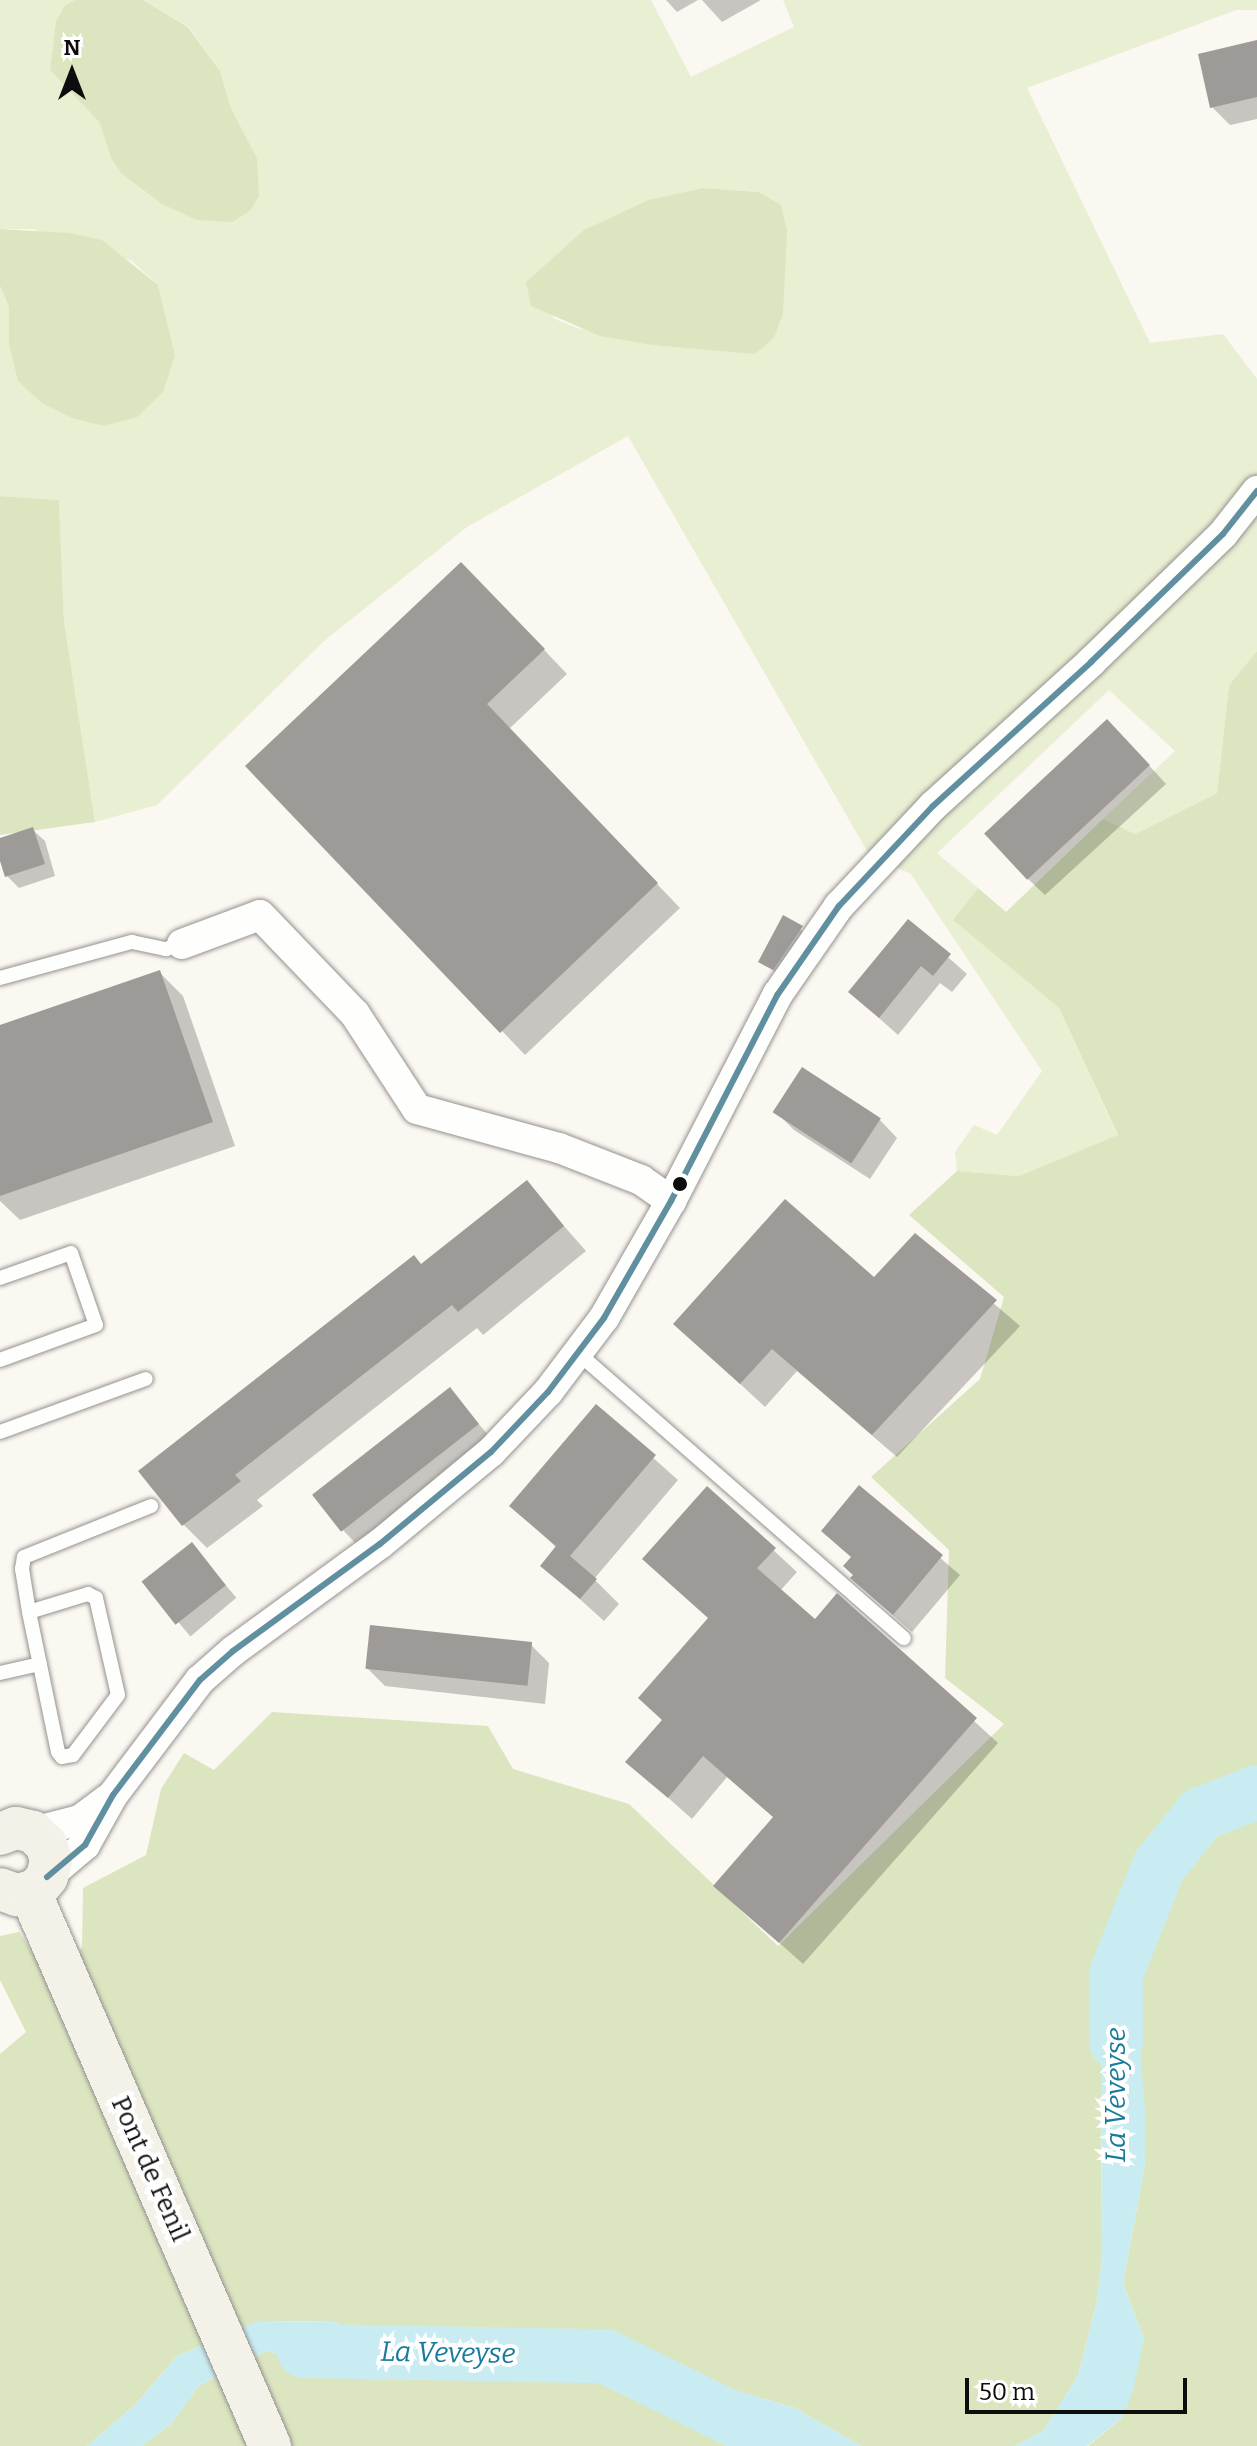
<!DOCTYPE html>
<style>
body{margin:0}
#map{position:relative;width:1257px;height:2446px;overflow:hidden;background:#fbf7f1;font-family:Bitter,serif}
div>[style]{position:absolute}
[style*='--x']{left:calc(var(--x)*1px);top:calc(var(--y)*1px);width:calc(var(--w)*1px);rotate:calc(var(--a)*1deg)}
.green>*{inset:0;background:#e9efd2}
.forest>*{inset:0;background:#dbe6c0}
.water>*{inset:0;background:#c9ecf3}
.shadow>*{inset:0;background:#0003;transform-origin:0 0}
.river>*{height:54px;margin:-27px;padding:0 27px;transform-origin:27px;border-radius:27px;background:#c9ecf3}
.building>*{inset:0;background:#9e9a97;transform-origin:0 0}
.roads{filter:drop-shadow(0 0 2px #949290) drop-shadow(0 0 2px #949290)}
.lane>*{height:14px;margin:-7px;padding:0 7px;transform-origin:7px;border-radius:7px;background:#fefefd}
.street>*{height:30px;margin:-15px;padding:0 15px;transform-origin:15px;border-radius:15px;background:#fefefd}
.secondary>*{height:42px;margin:-21px;padding:0 21px;transform-origin:21px;border-radius:21px;background:#f4f1e9}
.bus-1>*{height:6px;margin:-3px;padding:0 3px;transform-origin:3px;border-radius:3px;background:#608fa0}
.dots>*{width:22px;height:22px;translate:-50% -50%;box-sizing:border-box;border:4px solid #fff;border-radius:50%}
span{translate:-50% -50%;white-space:nowrap;text-align:center;line-height:1.15;-webkit-text-stroke:8px #fff;paint-order:stroke}
.street-label{font-size:26px;color:#0d0d0d}
.water-label{font-size:28px;color:#197b9b;font-style:italic}
.north{position:absolute;left:32px;top:32px;width:80px;height:80px;-webkit-text-stroke:6px #fff;paint-order:stroke;rotate:0deg;font-size:22px;font-weight:700;line-height:32px;text-align:center;color:#0d0d0d}
.north::after{content:'';display:block;margin:auto;width:28px;height:36px;background:#0d0d0d;clip-path:polygon(50% 0,100% 100%,50% 72%,0 100%)}
.scale{position:absolute;left:965px;top:2378px;width:222px;height:36px;box-sizing:border-box;border:4px solid #0d0d0d;border-top:0;padding-left:10px;font-size:24px;line-height:28px;white-space:nowrap;color:#0d0d0d;-webkit-text-stroke:6px #fff;paint-order:stroke}
</style>
<div id="map">
<div class="green">
<i style="clip-path:polygon(evenodd,0 0,75px 0,65px 5px,56px 21px,50px 70px,100px 123px,121px 173px,197px 220px,257px 158px,231px 108px,220px 71px,189px 27px,143px 0,651px 0,691px 77px,794px 27px,783px 0,1257px 0,1257px 10px,1236px 10px,1027px 88px,1150px 343px,1223px 334px,1257px 379px,1257px 651px,1229px 685px,1217px 793px,1135px 834px,1103px 819px,1175px 751px,1109px 690px,937px 853px,978px 888px,953px 920px,1059px 1008px,1118px 1136px,1019px 1176px,957px 1171px,955px 1152px,974px 1125px,997px 1135px,1042px 1071px,911px 874px,870px 856px,628px 436px,467px 527px,325px 640px,157px 805px,95px 822px,64px 621px,59px 500px,0 496px,0 286px,9px 307px,9px 344px,175px 355px,158px 285px,132px 261px,33px 229px,0 229px,0 0,704px 188px,758px 192px,701px 349px,651px 345px,577px 328px,555px 319px,526px 282px,614px 216px,704px 188px)"></i>
</div>
<div class="forest">
<i style="clip-path:polygon(75px 0,143px 0,188px 27px,220px 71px,231px 108px,257px 158px,259px 196px,250px 211px,232px 222px,197px 220px,162px 204px,121px 173px,111px 158px,100px 123px,50px 70px,56px 21px,65px 5px)"></i>
<i style="clip-path:polygon(704px 188px,758px 192px,781px 205px,787px 231px,783px 314px,774px 338px,755px 354px,651px 345px,600px 336px,531px 306px,526px 282px,584px 230px,649px 200px)"></i>
<i style="clip-path:polygon(0 229px,69px 233px,102px 240px,158px 285px,175px 355px,163px 392px,137px 417px,104px 426px,72px 418px,42px 403px,18px 381px,9px 344px,9px 307px,0 286px)"></i>
<i style="clip-path:polygon(0 496px,59px 500px,64px 621px,95px 822px,0 835px)"></i>
<i style="clip-path:polygon(1257px 651px,1257px 1771px,1186px 1795px,1138px 1849px,1116px 1915px,1101px 2068px,1102px 2257px,1097px 2301px,1078px 2376px,1043px 2431px,1015px 2446px,861px 2446px,795px 2408px,621px 2357px,699px 2429px,787px 2446px,142px 2446px,173px 2422px,198px 2386px,266px 2351px,334px 2367px,380px 2338px,331px 2321px,257px 2322px,177px 2356px,136px 2404px,87px 2446px,0 2446px,0 2054px,26px 2032px,0 1980px,0 1936px,19px 1932px,48px 1975px,82px 1948px,83px 1888px,146px 1855px,161px 1789px,184px 1753px,214px 1770px,272px 1712px,488px 1726px,513px 1769px,629px 1804px,778px 1946px,1004px 1724px,945px 1678px,949px 1550px,871px 1477px,980px 1379px,1004px 1297px,909px 1215px,957px 1171px,1019px 1176px,1118px 1135px,1059px 1008px,953px 920px,978px 888px,1006px 912px,1103px 819px,1135px 834px,1217px 793px,1229px 685px)"></i>
<i style="clip-path:polygon(1257px 1800px,1257px 2446px,1088px 2446px,1122px 2418px,1144px 2339px,1123px 2283px,1145px 2164px,1139px 2038px,1116px 1974px,1159px 1866px,1217px 1814px)"></i>
</div>
<div class="water">
<i style="clip-path:polygon(1257px 1771px,1257px 1800px,1217px 1814px,1159px 1866px,1116px 1974px,1139px 2038px,1145px 2112px,1145px 2164px,1123px 2283px,1144px 2339px,1133px 2391px,1122px 2418px,1087px 2446px,1015px 2446px,1043px 2431px,1078px 2376px,1097px 2301px,1102px 2257px,1101px 2068px,1104px 2009px,1116px 1915px,1138px 1849px,1186px 1795px)"></i>
<i style="clip-path:polygon(331px 2321px,380px 2338px,379px 2358px,334px 2367px,266px 2351px,198px 2386px,173px 2422px,142px 2446px,87px 2446px,136px 2404px,177px 2356px,256px 2322px)"></i>
<i style="clip-path:polygon(621px 2356px,795px 2408px,861px 2446px,787px 2446px,699px 2429px,639px 2395px,614px 2369px)"></i>
</div>
<div class="shadow">
<i style="clip-path:polygon(666px 0,698px 0,677px 12px)"></i>
<i style="clip-path:polygon(702px 0,761px 0,722px 22px)"></i>
<i style="clip-path:polygon(1257px 42px,1257px 119px,1230px 125px,1212px 107px)"></i>
<i style="clip-path:polygon(485px 588px,567px 674px,509px 729px,680px 908px,525px 1055px,248px 766px)"></i>
<i style="clip-path:polygon(1125px 739px,1166px 784px,1045px 895px,1027px 878px)"></i>
<i style="clip-path:polygon(33px 830px,45px 841px,55px 876px,19px 888px,7px 876px,0 840px)"></i>
<i style="clip-path:polygon(784px 918px,814px 939px,786px 980px,761px 961px)"></i>
<i style="clip-path:polygon(908px 922px,967px 974px,952px 992px,940px 983px,898px 1035px,850px 992px)"></i>
<i style="clip-path:polygon(159px 972px,183px 996px,235px 1146px,20px 1220px,0 1201px,0 1027px)"></i>
<i style="clip-path:polygon(776px 1112px,879px 1119px,897px 1138px,870px 1179px,794px 1130px)"></i>
<i style="clip-path:polygon(526px 1183px,586px 1251px,483px 1335px,477px 1328px,257px 1500px,263px 1506px,207px 1548px,183px 1524px,422px 1266px)"></i>
<i style="clip-path:polygon(915px 1236px,1020px 1326px,897px 1457px,797px 1371px,765px 1407px,675px 1324px,874px 1280px)"></i>
<i style="clip-path:polygon(450px 1390px,495px 1443px,360px 1548px,343px 1530px)"></i>
<i style="clip-path:polygon(596px 1407px,678px 1480px,594px 1579px,619px 1604px,604px 1621px,542px 1565px,557px 1548px,511px 1506px)"></i>
<i style="clip-path:polygon(859px 1488px,960px 1575px,912px 1632px,871px 1596px,853px 1558px,823px 1531px)"></i>
<i style="clip-path:polygon(707px 1489px,797px 1572px,780px 1591px,815px 1621px,837px 1596px,998px 1743px,803px 1964px,716px 1886px,775px 1818px,727px 1777px,692px 1819px,628px 1762px,664px 1721px,710px 1619px)"></i>
<i style="left:192px;top:1545px;width:69px;height:60px;rotate:50deg"></i>
<i style="clip-path:polygon(531px 1645px,549px 1663px,545px 1704px,385px 1686px,367px 1668px)"></i>
</div>
<div class="river">
<i style="--x:1116;--y:2042;--w:68;--a:-90"></i>
<i style="--x:1116;--y:1974;--w:116;--a:-68.3"></i>
<i style="--x:1159;--y:1866;--w:67;--a:-51.1"></i>
<i style="--x:1201;--y:1814;--w:60;--a:-21.4"></i>
<i style="--x:304;--y:2351;--w:301;--a:1"></i>
<i style="--x:605;--y:2356;--w:203;--a:26.3"></i>
</div>
<div class="building">
<i style="clip-path:polygon(1257px 40px,1257px 97px,1210px 108px,1198px 54px)"></i>
<i style="clip-path:polygon(461px 562px,545px 649px,487px 704px,658px 883px,500px 1033px,245px 766px)"></i>
<i style="left:1107px;top:719px;width:63px;height:168px;rotate:47deg"></i>
<i style="clip-path:polygon(33px 827px,45px 864px,5px 877px,0 861px,0 838px)"></i>
<i style="clip-path:polygon(783px 915px,803px 926px,773px 970px,758px 962px)"></i>
<i style="clip-path:polygon(908px 919px,951px 954px,933px 976px,921px 966px,879px 1018px,848px 992px)"></i>
<i style="clip-path:polygon(160px 970px,213px 1122px,0 1196px,0 1025px)"></i>
<i style="left:802px;top:1067px;width:94px;height:54px;rotate:33deg"></i>
<i style="clip-path:polygon(527px 1180px,564px 1226px,458px 1312px,452px 1305px,235px 1475px,241px 1481px,182px 1526px,138px 1471px,414px 1255px,421px 1264px)"></i>
<i style="clip-path:polygon(785px 1199px,874px 1277px,915px 1233px,997px 1300px,872px 1435px,772px 1349px,740px 1384px,673px 1324px)"></i>
<i style="left:450px;top:1387px;width:47px;height:175px;rotate:52deg"></i>
<i style="clip-path:polygon(596px 1404px,656px 1455px,570px 1556px,597px 1579px,580px 1599px,540px 1566px,556px 1546px,509px 1506px)"></i>
<i style="clip-path:polygon(859px 1485px,943px 1555px,893px 1615px,850px 1578px,853px 1575px,843px 1566px,851px 1557px,821px 1531px)"></i>
<i style="clip-path:polygon(707px 1486px,776px 1548px,757px 1568px,815px 1619px,837px 1593px,977px 1718px,779px 1943px,713px 1886px,773px 1817px,703px 1756px,668px 1798px,625px 1762px,662px 1720px,638px 1698px,708px 1618px,642px 1559px)"></i>
<i style="left:192px;top:1542px;width:55px;height:64px;rotate:52deg"></i>
<i style="left:370px;top:1625px;width:163px;height:44px;rotate:6deg"></i>
</div>
<div class="roads">
<div class="lane">
<i style="--x:0;--y:978;--w:137;--a:-15.3"></i>
<i style="--x:132;--y:942;--w:35;--a:12"></i>
<i style="--x:166;--y:949;--w:17;--a:-17"></i>
<i style="--x:0;--y:1278;--w:75;--a:-19.4"></i>
<i style="--x:71;--y:1253;--w:76;--a:70.9"></i>
<i style="--x:96;--y:1325;--w:102;--a:160"></i>
<i style="--x:578;--y:1353;--w:433;--a:41.2"></i>
<i style="--x:0;--y:1432;--w:155;--a:-20"></i>
<i style="--x:29;--y:1612;--w:62;--a:-17"></i>
<i style="--x:88;--y:1594;--w:9;--a:27"></i>
<i style="--x:96;--y:1598;--w:99;--a:77.2"></i>
<i style="--x:118;--y:1695;--w:75;--a:126.9"></i>
<i style="--x:73;--y:1755;--w:11;--a:170"></i>
<i style="--x:62;--y:1757;--w:6;--a:-129"></i>
<i style="--x:58;--y:1752;--w:143;--a:-101.7"></i>
<i style="--x:29;--y:1612;--w:44;--a:-99.2"></i>
<i style="--x:22;--y:1569;--w:12;--a:-81"></i>
<i style="--x:24;--y:1557;--w:137;--a:-21.9"></i>
<i style="--x:0;--y:1673;--w:41;--a:-12.7"></i>
</div>
<div class="street">
<i style="--x:182;--y:944;--w:83;--a:-20.4"></i>
<i style="--x:260;--y:915;--w:137;--a:46.2"></i>
<i style="--x:355;--y:1014;--w:113;--a:56.9"></i>
<i style="--x:417;--y:1109;--w:147;--a:15.4"></i>
<i style="--x:559;--y:1148;--w:88;--a:21.3"></i>
<i style="--x:641;--y:1180;--w:37;--a:35"></i>
<i style="--x:33;--y:1832;--w:49;--a:-14.3"></i>
<i style="--x:80;--y:1820;--w:35;--a:-37"></i>
<i style="--x:47;--y:1877;--w:50;--a:-40.1"></i>
<i style="--x:85;--y:1845;--w:57;--a:-60.8"></i>
<i style="--x:113;--y:1795;--w:144;--a:-52.9"></i>
<i style="--x:200;--y:1680;--w:44;--a:-41.3"></i>
<i style="--x:233;--y:1651;--w:182;--a:-36.1"></i>
<i style="--x:380;--y:1544;--w:144;--a:-39.7"></i>
<i style="--x:491;--y:1452;--w:83;--a:-46.5"></i>
<i style="--x:548;--y:1392;--w:93;--a:-52.9"></i>
<i style="--x:604;--y:1318;--w:135;--a:-60.2"></i>
<i style="--x:671;--y:1201;--w:233;--a:-62.7"></i>
<i style="--x:778;--y:994;--w:107;--a:-55.3"></i>
<i style="--x:839;--y:906;--w:137;--a:-46.8"></i>
<i style="--x:933;--y:806;--w:214;--a:-42.3"></i>
<i style="--x:1091;--y:662;--w:184;--a:-44.1"></i>
<i style="--x:1223;--y:534;--w:55;--a:-51.7"></i>
</div>
<div class="secondary">
<i style="--x:0;--y:1834;--w:17;--a:-21"></i>
<i style="--x:16;--y:1828;--w:17;--a:13"></i>
<i style="--x:33;--y:1832;--w:18;--a:43"></i>
<i style="--x:46;--y:1844;--w:17;--a:73"></i>
<i style="--x:51;--y:1860;--w:17;--a:103"></i>
<i style="--x:47;--y:1877;--w:17;--a:130"></i>
<i style="--x:36;--y:1890;--w:20;--a:165"></i>
<i style="--x:17;--y:1895;--w:18;--a:-161"></i>
<i style="--x:30;--y:1892;--w:604;--a:66.58"></i>
</div>
</div>
<div class="bus-1">
<i style="--x:47;--y:1877;--w:50;--a:-40.1"></i>
<i style="--x:85;--y:1845;--w:57;--a:-60.8"></i>
<i style="--x:113;--y:1795;--w:144;--a:-52.9"></i>
<i style="--x:200;--y:1680;--w:44;--a:-41.3"></i>
<i style="--x:233;--y:1651;--w:182;--a:-36.1"></i>
<i style="--x:380;--y:1544;--w:144;--a:-39.7"></i>
<i style="--x:491;--y:1452;--w:83;--a:-46.5"></i>
<i style="--x:548;--y:1392;--w:93;--a:-52.9"></i>
<i style="--x:604;--y:1318;--w:135;--a:-60.2"></i>
<i style="--x:671;--y:1201;--w:233;--a:-62.7"></i>
<i style="--x:778;--y:994;--w:107;--a:-55.3"></i>
<i style="--x:839;--y:906;--w:137;--a:-46.8"></i>
<i style="--x:933;--y:806;--w:214;--a:-42.3"></i>
<i style="--x:1091;--y:662;--w:184;--a:-44.1"></i>
<i style="--x:1223;--y:534;--w:55;--a:-51.7"></i>
</div>
<div class="dots">
<i style="left:680px;top:1184px;background:#0d0d0d"></i>
</div>
<div class="street-label">
<span style="left:150px;top:2169px;rotate:66deg">Pont de Fenil</span>
</div>
<div class="water-label">
<span style="left:1116px;top:2095px;rotate:-90deg">La Veveyse</span>
<span style="left:448px;top:2353px;rotate:1deg">La Veveyse</span>
</div>
<div class="north">N</div>
<div class="scale">50 m</div>
</div>
